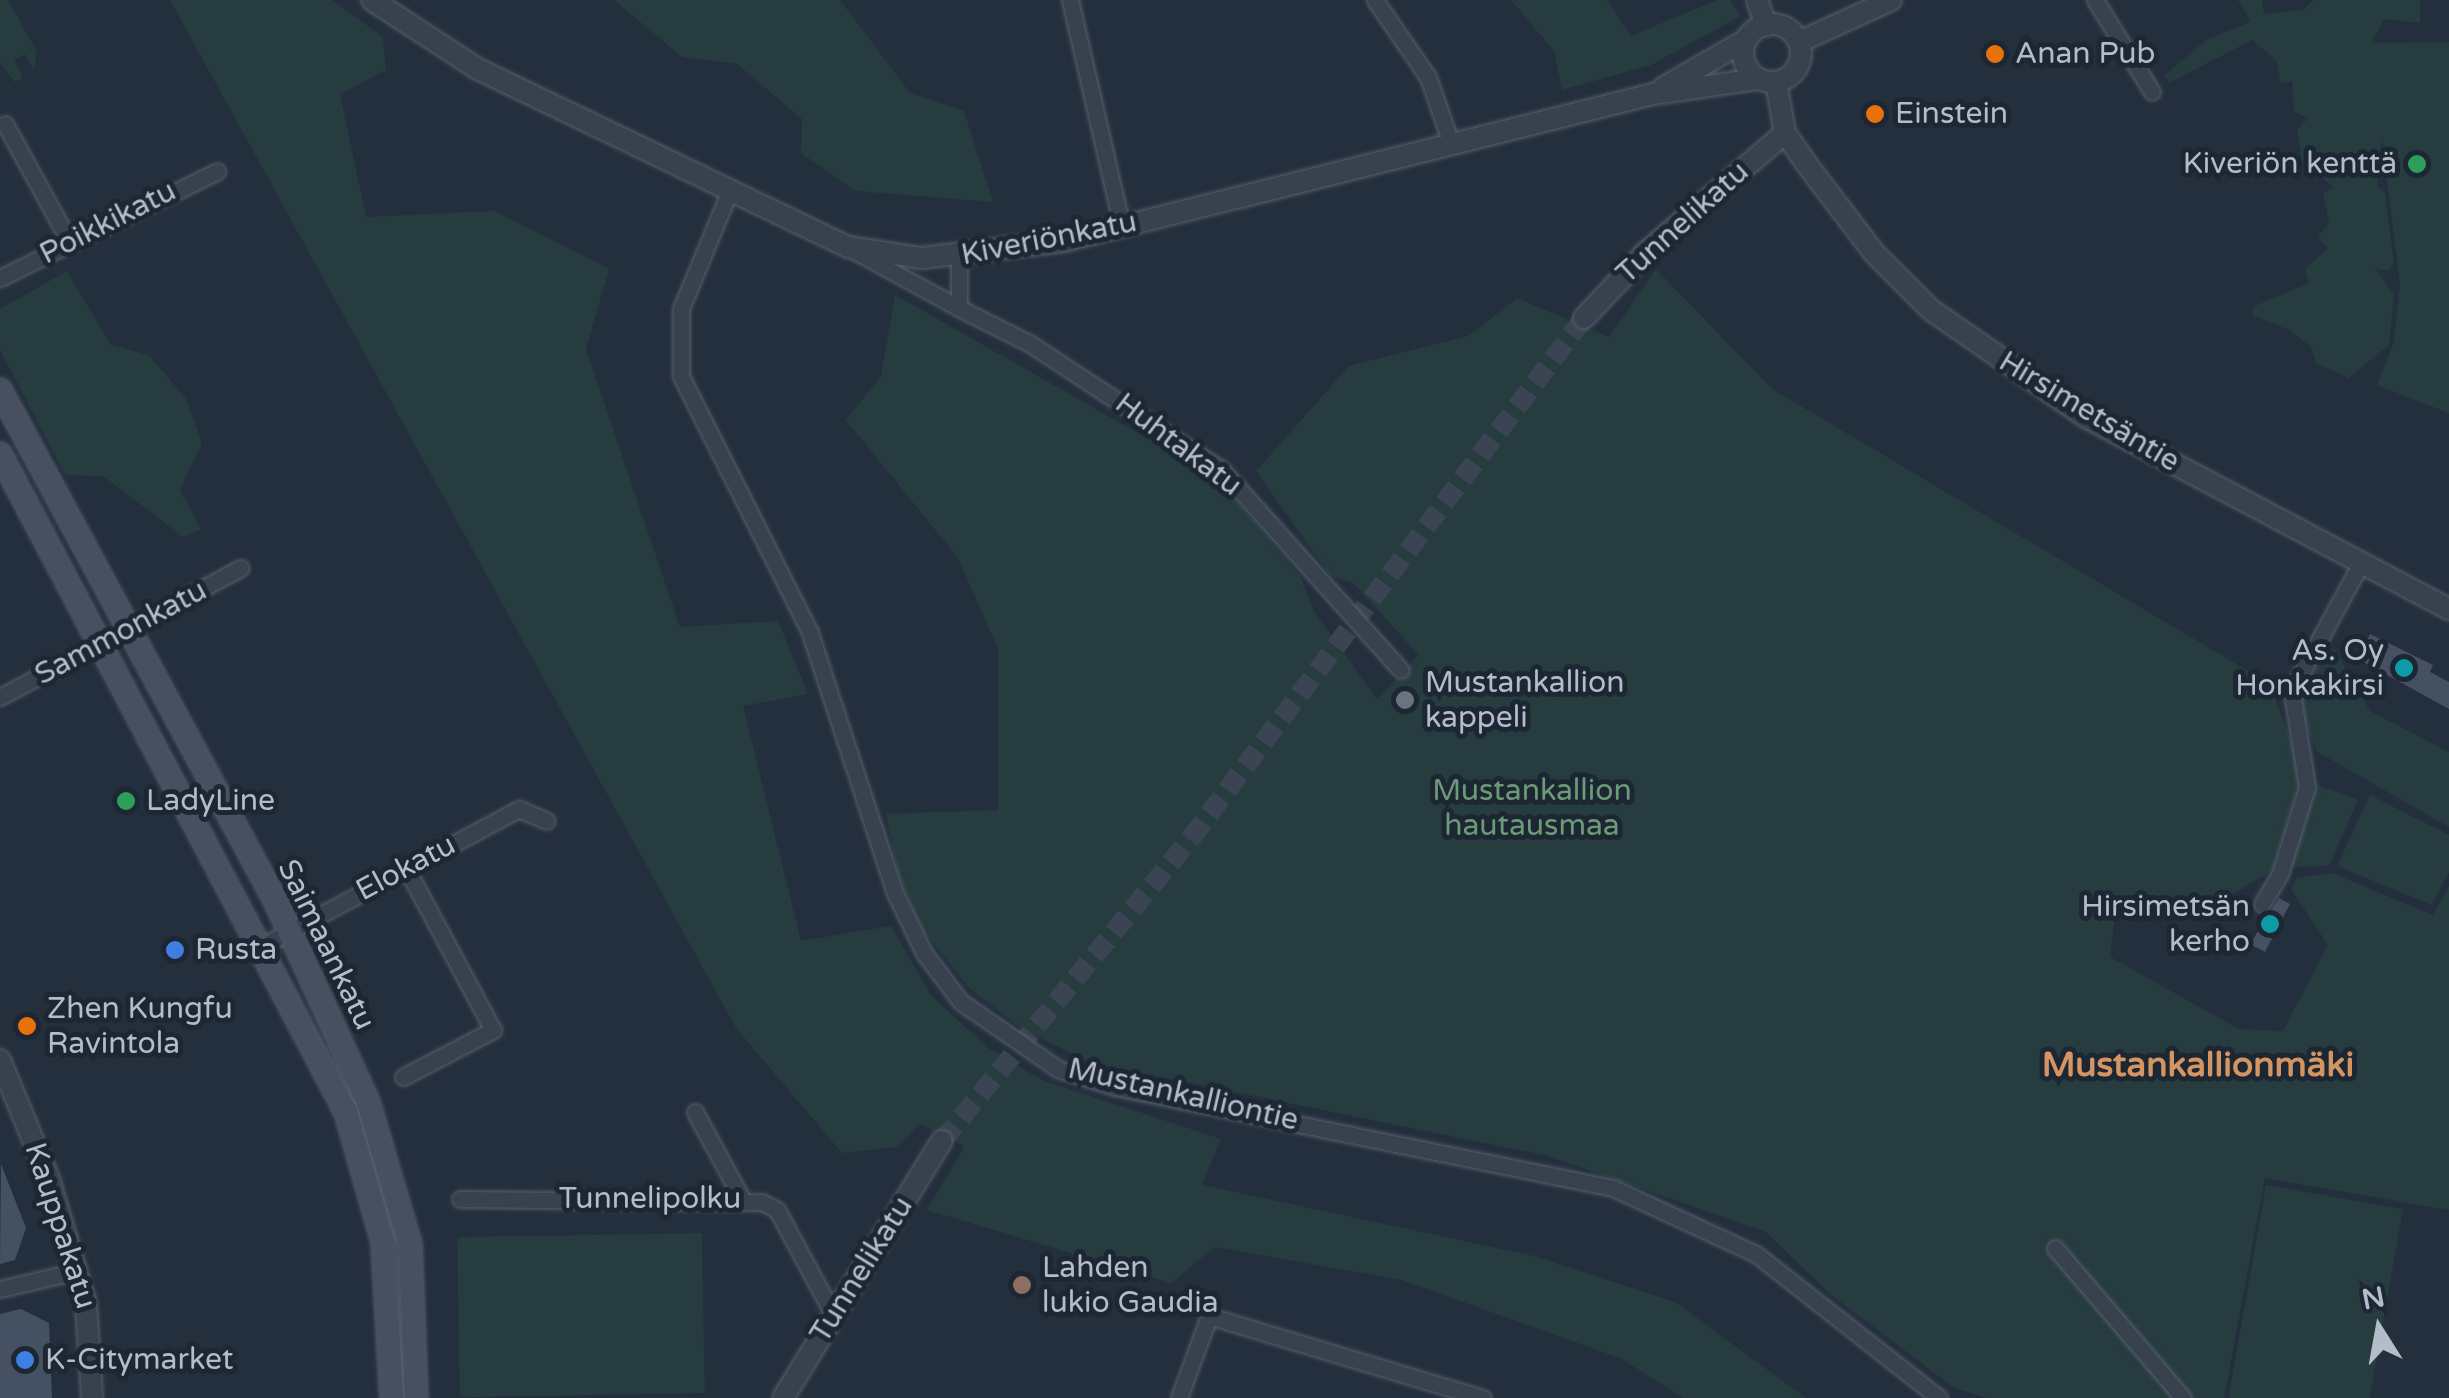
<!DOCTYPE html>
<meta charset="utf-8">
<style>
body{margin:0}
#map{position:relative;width:2449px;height:1398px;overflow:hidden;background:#242f3e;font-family:"Varela Round",sans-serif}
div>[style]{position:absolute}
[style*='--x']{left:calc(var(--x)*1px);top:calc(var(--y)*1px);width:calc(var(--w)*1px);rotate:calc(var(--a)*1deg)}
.green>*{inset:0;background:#263c3f;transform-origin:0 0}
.building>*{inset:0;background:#455162}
.tertiary-tunnel>*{height:20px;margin-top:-10px;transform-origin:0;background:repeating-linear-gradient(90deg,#3a4453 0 20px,transparent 0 30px)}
.roads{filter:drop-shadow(0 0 2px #565f6c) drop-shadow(0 0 2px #565f6c)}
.minor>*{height:15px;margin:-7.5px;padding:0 7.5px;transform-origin:7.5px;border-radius:7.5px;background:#38414e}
.tertiary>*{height:20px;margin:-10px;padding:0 10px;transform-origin:10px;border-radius:10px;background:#38414e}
.tertiary>.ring{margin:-10px;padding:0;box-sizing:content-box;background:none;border:20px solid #38414e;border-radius:50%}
.secondary>*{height:22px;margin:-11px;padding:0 11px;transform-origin:11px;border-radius:11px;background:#465061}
.dots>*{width:28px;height:28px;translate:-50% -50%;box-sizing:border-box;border:5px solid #1d2633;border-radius:50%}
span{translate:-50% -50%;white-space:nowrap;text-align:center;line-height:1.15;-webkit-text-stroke:10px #1d2633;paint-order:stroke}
.poi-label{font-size:30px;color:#b4bcc9}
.left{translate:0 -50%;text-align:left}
.right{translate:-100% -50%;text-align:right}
.street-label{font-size:30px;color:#b4bcc9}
.park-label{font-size:30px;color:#6b9a76}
.quarter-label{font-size:35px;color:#d59563;font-weight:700}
.north{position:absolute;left:2329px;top:1278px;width:100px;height:100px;-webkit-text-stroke:8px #1d2633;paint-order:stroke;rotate:349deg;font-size:28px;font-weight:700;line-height:40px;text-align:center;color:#b4bcc9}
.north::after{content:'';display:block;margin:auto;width:35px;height:45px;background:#b4bcc9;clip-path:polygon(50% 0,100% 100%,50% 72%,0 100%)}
</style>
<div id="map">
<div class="green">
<i style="clip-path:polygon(0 0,8px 0,37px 52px,34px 70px,25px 54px,14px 60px,23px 78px,15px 82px,0 63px)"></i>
<i style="clip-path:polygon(170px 0,332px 0,383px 37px,386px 70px,340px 94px,366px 217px,495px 211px,609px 269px,586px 349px,680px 627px,778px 621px,808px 694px,743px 706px,801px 941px,891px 926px,931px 995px,988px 1048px,1042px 1080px,1221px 1139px,1202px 1185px,1534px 1256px,1675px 1302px,1806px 1398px,1683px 1398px,1622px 1359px,1402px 1280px,1215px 1247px,1171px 1283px,927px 1210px,965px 1146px,921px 1124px,896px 1147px,842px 1153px,736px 1028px)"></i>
<i style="clip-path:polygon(614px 0,840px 0,910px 93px,964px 111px,993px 202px,855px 191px,801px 153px,802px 119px,737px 64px,682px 57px)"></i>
<i style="clip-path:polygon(1511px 0,1607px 0,1631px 36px,1717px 0,1730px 0,1741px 16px,1651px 65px,1562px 90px,1554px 51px)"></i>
<i style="clip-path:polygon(2238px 0,2262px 0,2264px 14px,2303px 10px,2313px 0,2420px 0,2420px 23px,2384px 19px,2371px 43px,2449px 42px,2449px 413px,2377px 385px,2394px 342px,2400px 284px,2382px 138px,2377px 187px,2385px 193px,2394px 263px,2388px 271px,2375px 268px,2394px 294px,2389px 345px,2348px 378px,2316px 363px,2311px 347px,2289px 330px,2252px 315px,2255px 306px,2309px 283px,2305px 269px,2328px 248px,2318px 237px,2329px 223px,2323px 193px,2334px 187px,2302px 162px,2297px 130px,2308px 118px,2294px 112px,2292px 81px,2281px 84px,2276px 60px,2252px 40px,2169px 83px,2165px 75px,2207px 39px,2251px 22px)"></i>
<i style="clip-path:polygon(1656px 269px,1772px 389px,2270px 684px,2302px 771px,2272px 871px,2211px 906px,2172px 909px,2117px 898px,2110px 957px,2239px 1029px,2283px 1031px,2328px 945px,2291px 889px,2297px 878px,2332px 873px,2433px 915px,2449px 886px,2449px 1210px,2265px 1178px,2224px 1398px,1986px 1398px,1953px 1387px,1830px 1294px,1766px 1232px,1545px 1155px,1092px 1063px,1023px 1030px,968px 987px,921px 928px,898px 875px,886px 814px,998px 810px,998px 649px,958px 558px,846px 420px,881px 376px,895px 295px,1182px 458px,1237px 501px,1300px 575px,1314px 611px,1377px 699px,1419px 655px,1352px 582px,1331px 577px,1256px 471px,1349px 366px,1468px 336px,1517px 298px,1609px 337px)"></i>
<i style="clip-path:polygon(67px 271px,111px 345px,149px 355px,186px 399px,202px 443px,180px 490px,201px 529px,183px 537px,103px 476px,65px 475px,0 350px,0 309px)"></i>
<i style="clip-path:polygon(2326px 648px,2335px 650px,2370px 711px,2449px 752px,2449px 827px,2316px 751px,2297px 699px)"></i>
<i style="clip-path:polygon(2315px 784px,2358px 800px,2329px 866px,2289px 867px)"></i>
<i style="clip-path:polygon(2370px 795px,2449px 835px,2449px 872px,2432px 905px,2337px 866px)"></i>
<i style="left:2266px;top:1185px;width:139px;height:216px;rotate:10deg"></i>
<i style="left:702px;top:1233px;width:160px;height:245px;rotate:89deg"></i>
</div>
<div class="building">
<i style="clip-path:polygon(2370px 634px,2433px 665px,2430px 672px,2449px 682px,2449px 709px,2358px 659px)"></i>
<i style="clip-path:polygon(2279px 898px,2290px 904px,2265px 952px,2250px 944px)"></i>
<i style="clip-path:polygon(1px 1164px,26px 1228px,15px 1260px,0 1264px)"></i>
<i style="clip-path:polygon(21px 1309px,49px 1323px,52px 1398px,0 1398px,0 1314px)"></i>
</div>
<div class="tertiary-tunnel">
<i style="--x:942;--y:1141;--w:392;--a:-50.6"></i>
<i style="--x:1191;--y:838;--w:652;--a:-52.92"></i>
</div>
<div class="roads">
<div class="minor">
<i style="--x:1070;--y:0;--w:233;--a:77.1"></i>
<i style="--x:1375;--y:0;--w:93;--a:55.5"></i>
<i style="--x:1428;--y:77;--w:73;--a:70.8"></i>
<i style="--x:2095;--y:0;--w:108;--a:58.2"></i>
<i style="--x:5;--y:124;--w:133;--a:61.3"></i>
<i style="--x:730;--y:190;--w:129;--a:112.4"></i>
<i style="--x:681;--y:309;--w:67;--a:90"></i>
<i style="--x:681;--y:376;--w:288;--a:63.3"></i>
<i style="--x:810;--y:633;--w:274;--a:71.9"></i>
<i style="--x:895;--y:893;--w:67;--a:64.2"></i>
<i style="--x:924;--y:953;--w:61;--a:52.9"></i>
<i style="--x:961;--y:1002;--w:118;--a:34.6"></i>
<i style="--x:1058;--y:1069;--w:60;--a:17.5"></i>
<i style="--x:1115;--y:1087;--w:508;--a:11.46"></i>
<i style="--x:1613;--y:1188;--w:157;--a:24.8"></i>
<i style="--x:1756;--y:1254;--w:233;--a:38.2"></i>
<i style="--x:851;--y:249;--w:123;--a:28.6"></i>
<i style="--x:959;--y:258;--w:50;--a:90"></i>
<i style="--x:959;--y:308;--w:78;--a:26.6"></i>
<i style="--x:1029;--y:343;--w:231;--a:33.3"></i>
<i style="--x:1222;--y:470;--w:268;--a:48.2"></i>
<i style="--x:0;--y:278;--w:242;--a:-26.2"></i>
<i style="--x:0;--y:697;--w:273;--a:-28.2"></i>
<i style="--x:2262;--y:904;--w:35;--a:-59"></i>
<i style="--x:2280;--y:874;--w:91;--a:-72.8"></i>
<i style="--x:2307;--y:787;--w:89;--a:-99"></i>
<i style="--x:2293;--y:699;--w:21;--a:-76"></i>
<i style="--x:2298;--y:679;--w:132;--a:-61.5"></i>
<i style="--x:264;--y:945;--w:289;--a:-28.1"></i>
<i style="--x:519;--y:809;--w:30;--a:23"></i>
<i style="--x:403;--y:1077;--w:102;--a:-27.6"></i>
<i style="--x:493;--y:1030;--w:184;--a:-118.2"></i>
<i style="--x:695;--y:1112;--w:97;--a:61.6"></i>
<i style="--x:460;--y:1199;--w:302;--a:0.6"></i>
<i style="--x:762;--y:1202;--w:17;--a:28"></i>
<i style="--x:777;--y:1210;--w:120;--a:61.7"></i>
<i style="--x:2055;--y:1248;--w:197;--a:49.5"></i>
<i style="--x:0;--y:1289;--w:79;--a:-13.2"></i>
<i style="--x:1179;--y:1398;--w:87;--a:-69.9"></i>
<i style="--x:1209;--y:1316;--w:286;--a:16.7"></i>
</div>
<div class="tertiary">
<i style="--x:372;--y:0;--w:126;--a:33.1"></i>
<i style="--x:478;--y:69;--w:411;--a:25.7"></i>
<i style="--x:848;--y:247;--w:75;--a:8.5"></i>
<i style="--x:922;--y:258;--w:143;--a:-6.8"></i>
<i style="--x:1064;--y:241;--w:607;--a:-14.01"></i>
<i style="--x:1653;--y:94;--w:105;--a:-8.2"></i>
<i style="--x:1757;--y:0;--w:27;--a:70"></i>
<i class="ring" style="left:1743px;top:24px;width:38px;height:38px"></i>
<i style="--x:1799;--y:42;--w:101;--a:-24.5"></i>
<i style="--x:1776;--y:82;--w:52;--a:80"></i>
<i style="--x:1785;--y:133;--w:35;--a:55"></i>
<i style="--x:1805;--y:162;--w:114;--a:52.8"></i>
<i style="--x:1874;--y:253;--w:81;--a:45"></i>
<i style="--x:1931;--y:310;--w:186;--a:34.7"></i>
<i style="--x:2084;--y:416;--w:413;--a:27.9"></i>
<i style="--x:1663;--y:88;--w:96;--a:-30"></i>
<i style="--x:1584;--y:318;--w:89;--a:-46.8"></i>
<i style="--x:1645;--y:253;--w:184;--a:-40.6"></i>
<i style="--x:0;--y:1060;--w:129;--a:67.6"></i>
<i style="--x:49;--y:1179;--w:130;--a:73.5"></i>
<i style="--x:86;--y:1304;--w:94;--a:86.3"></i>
<i style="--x:783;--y:1398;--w:302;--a:-58.3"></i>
</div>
<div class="secondary">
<i style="--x:0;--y:390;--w:579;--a:61.67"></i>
<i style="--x:275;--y:900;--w:222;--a:65.3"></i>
<i style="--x:368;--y:1102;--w:149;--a:73.6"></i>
<i style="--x:410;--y:1245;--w:153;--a:87.8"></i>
<i style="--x:0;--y:454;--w:743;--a:62.26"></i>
<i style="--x:346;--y:1112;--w:135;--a:74.1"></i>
<i style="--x:383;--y:1242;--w:156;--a:86.7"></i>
</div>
</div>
<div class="dots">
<i style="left:1995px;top:54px;background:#e8710a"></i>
<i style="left:1875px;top:114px;background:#e8710a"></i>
<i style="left:2417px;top:164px;background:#2e9e5b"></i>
<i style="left:2404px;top:668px;background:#0f9aa8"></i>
<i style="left:1405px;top:700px;background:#6b7280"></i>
<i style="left:126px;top:801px;background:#2e9e5b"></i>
<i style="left:2270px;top:924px;background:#0f9aa8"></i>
<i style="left:175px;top:950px;background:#3f7fe0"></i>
<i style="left:27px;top:1026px;background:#e8710a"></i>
<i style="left:1022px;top:1285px;background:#8d6e63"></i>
<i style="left:25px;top:1360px;background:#3f7fe0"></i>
</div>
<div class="poi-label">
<span class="left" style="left:2015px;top:54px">Anan Pub</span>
<span class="left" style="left:1895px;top:114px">Einstein</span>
<span class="right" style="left:2397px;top:164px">Kiveriön kenttä</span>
<span class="right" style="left:2384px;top:668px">As. Oy<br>Honkakirsi</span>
<span class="left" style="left:1425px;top:700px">Mustankallion<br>kappeli</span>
<span class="left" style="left:146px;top:801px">LadyLine</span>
<span class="right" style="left:2250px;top:924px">Hirsimetsän<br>kerho</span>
<span class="left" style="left:195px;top:950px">Rusta</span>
<span class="left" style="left:47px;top:1026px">Zhen Kungfu<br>Ravintola</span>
<span class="left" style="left:1042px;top:1285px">Lahden<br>lukio Gaudia</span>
<span class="left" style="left:45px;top:1360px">K-Citymarket</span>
</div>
<div class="street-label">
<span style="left:108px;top:223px;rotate:-27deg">Poikkikatu</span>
<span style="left:1683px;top:223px;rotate:-42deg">Tunnelikatu</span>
<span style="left:1049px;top:239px;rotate:-11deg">Kiveriönkatu</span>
<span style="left:2089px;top:412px;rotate:31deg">Hirsimetsäntie</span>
<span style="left:1178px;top:445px;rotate:37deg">Huhtakatu</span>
<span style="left:121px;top:633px;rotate:-28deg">Sammonkatu</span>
<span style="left:406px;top:868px;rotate:-28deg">Elokatu</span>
<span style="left:326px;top:945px;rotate:64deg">Saimaankatu</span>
<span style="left:1183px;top:1095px;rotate:13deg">Mustankalliontie</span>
<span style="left:650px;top:1199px">Tunnelipolku</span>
<span style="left:60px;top:1226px;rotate:72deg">Kauppakatu</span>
<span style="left:862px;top:1270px;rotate:-58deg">Tunnelikatu</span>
</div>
<div class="park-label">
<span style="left:1532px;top:808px">Mustankallion<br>hautausmaa</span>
</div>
<div class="quarter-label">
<span style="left:2198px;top:1065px">Mustankallionmäki</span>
</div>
<div class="north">N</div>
</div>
